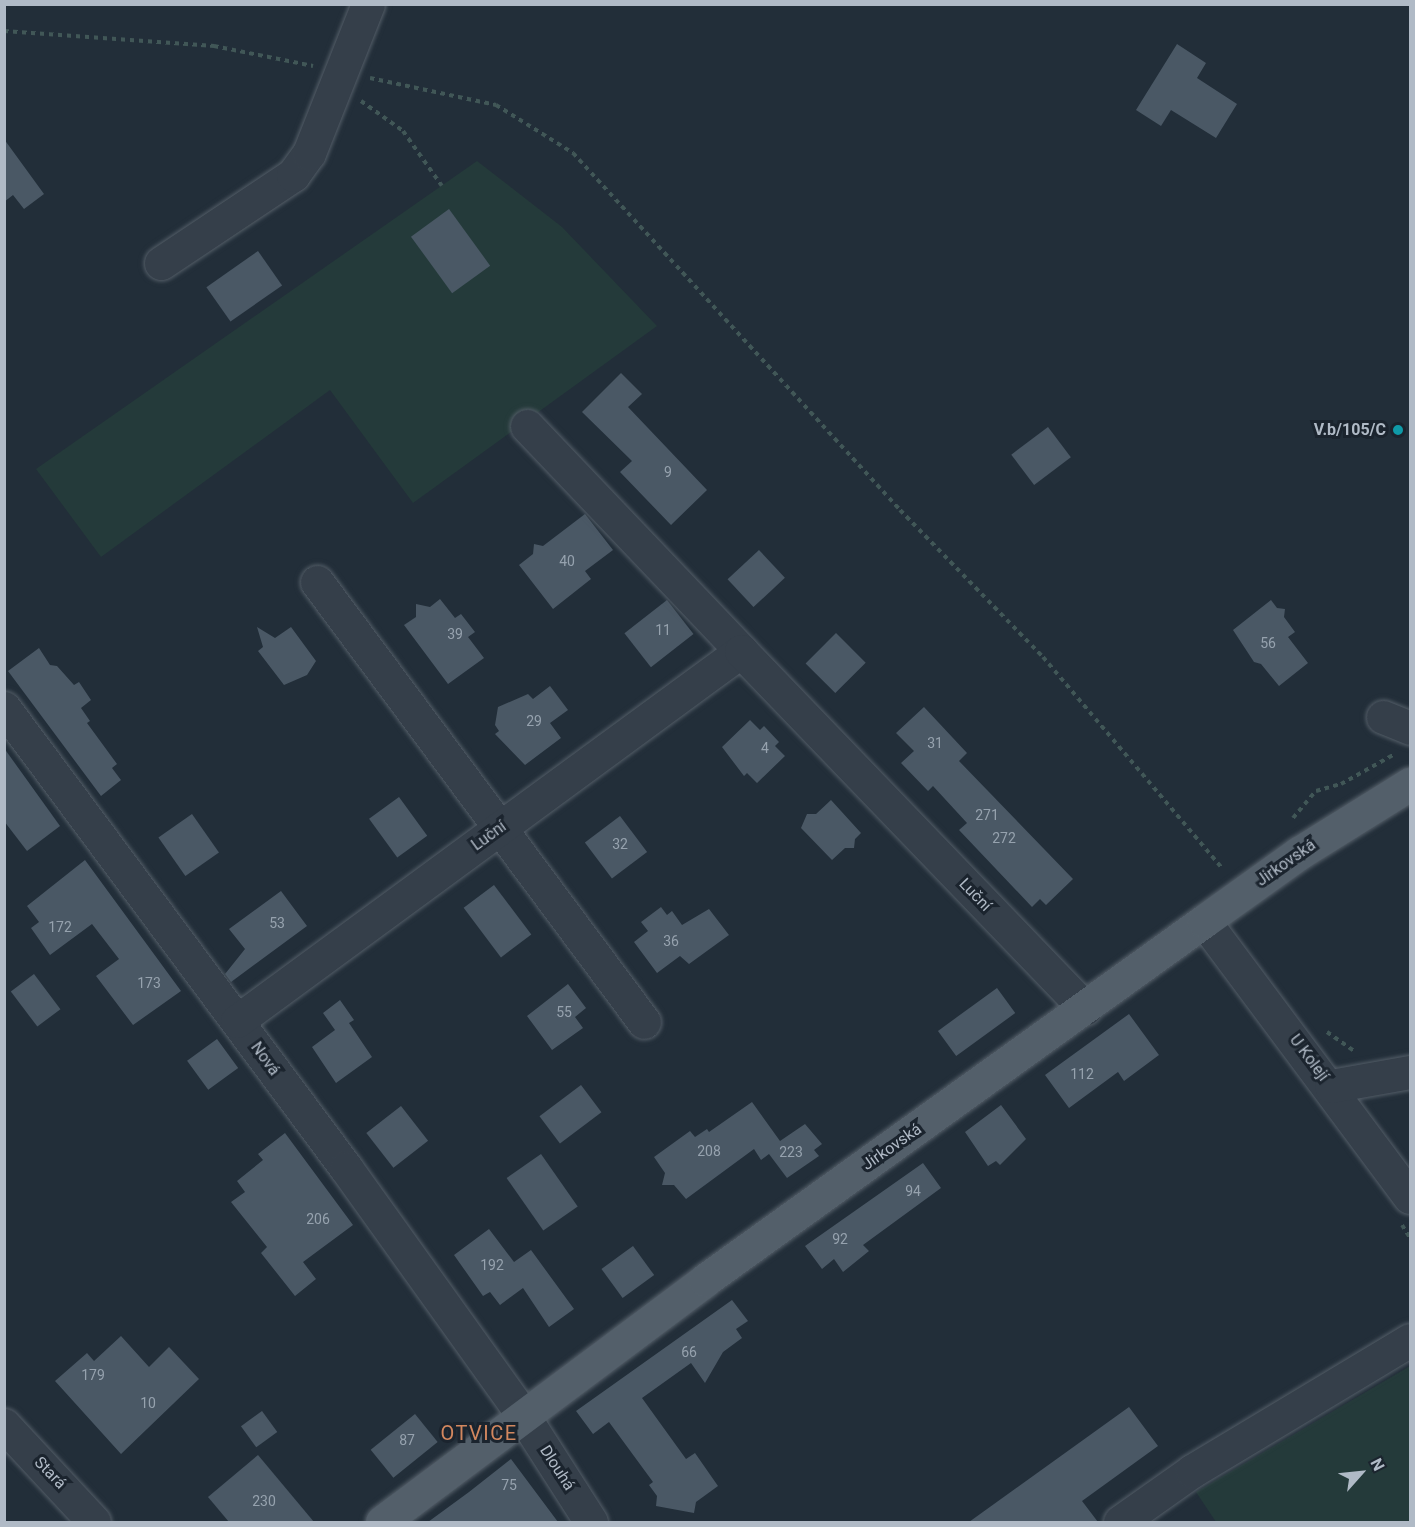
<!DOCTYPE html>
<meta charset="utf-8">
<style>
body{margin:0}
#map{position:relative;width:1415px;height:1527px;overflow:hidden;background:#222e39;font-family:Roboto,sans-serif}
div>[style]{position:absolute}
[style*='--x']{left:calc(var(--x)*1px);top:calc(var(--y)*1px);width:calc(var(--w)*1px);rotate:calc(var(--a)*1deg)}
.green>*{inset:0;background:#243a3a}
.building>*{inset:0;background:#4a5865;transform-origin:0 0}
.path>*{height:4px;margin-top:-2px;transform-origin:0;background:repeating-linear-gradient(90deg,#415757 0 4.5px,transparent 0 9px)}
.roads{filter:drop-shadow(0 0 2px #535d67) drop-shadow(0 0 2px #535d67)}
.minor>*{height:33px;margin:-16.5px;padding:0 16.5px;transform-origin:16.5px;border-radius:16.5px;background:#353f4a}
.major>*{height:33px;margin:-16.5px;padding:0 16.5px;transform-origin:16.5px;border-radius:16.5px;background:#535f6a}
.dots>*{width:16px;height:16px;translate:-50% -50%;box-sizing:border-box;border:3px solid #1b242e;border-radius:50%}
span{translate:-50% -50%;white-space:nowrap;text-align:center;line-height:1.15;-webkit-text-stroke:6px #1b242e;paint-order:stroke}
.number-label{font-size:14px;color:#96a2ae}
.number-label span{-webkit-text-stroke-width:0}
.poi-label{font-size:16px;color:#b0bac6;font-weight:700}
.right{translate:-100% -50%;text-align:right}
.street-label{font-size:16px;color:#b0bac6}
.quarter-label{font-size:20px;color:#d2875f;letter-spacing:1.5px}
.frame{position:absolute;inset:0;border:6px solid #b0bac6;pointer-events:none}
.north{position:absolute;left:1331px;top:1443px;width:60px;height:60px;-webkit-text-stroke:4px #1b242e;paint-order:stroke;rotate:63deg;font-size:16px;font-weight:700;line-height:24px;text-align:center;color:#b0bac6}
.north::after{content:'';display:block;margin:auto;width:21px;height:27px;background:#b0bac6;clip-path:polygon(50% 0,100% 100%,50% 72%,0 100%)}
</style>
<div id="map">
<div class="green">
<i style="clip-path:polygon(477px 161px,562px 227px,657px 326px,413px 503px,330px 390px,101px 557px,36px 469px)"></i>
<i style="clip-path:polygon(1410px 1366px,1410px 1522px,1216px 1522px,1196px 1492px)"></i>
</div>
<div class="building">
<i style="clip-path:polygon(1177px 44px,1206px 63px,1197px 78px,1237px 104px,1216px 138px,1171px 110px,1161px 126px,1136px 110px)"></i>
<i style="clip-path:polygon(4px 139px,44px 194px,24px 209px,13px 195px,4px 202px)"></i>
<i style="left:449px;top:209px;width:70px;height:47px;rotate:54deg"></i>
<i style="left:258px;top:251px;width:42px;height:63px;rotate:55deg"></i>
<i style="clip-path:polygon(621px 373px,642px 394px,628px 407px,707px 490px,671px 525px,620px 472px,632px 461px,582px 412px)"></i>
<i style="left:1048px;top:427px;width:38px;height:46px;rotate:53deg"></i>
<i style="clip-path:polygon(585px 514px,613px 550px,585px 571px,591px 579px,553px 609px,519px 565px,533px 554px,534px 544px,543px 546px)"></i>
<i style="left:759px;top:550px;width:38px;height:43px;rotate:47deg"></i>
<i style="clip-path:polygon(440px 599px,455px 618px,461px 614px,475px 632px,468px 637px,484px 658px,448px 684px,404px 625px,416px 617px,416px 604px,430px 607px)"></i>
<i style="left:667px;top:600px;width:43px;height:54px;rotate:52deg"></i>
<i style="clip-path:polygon(1271px 600px,1277px 608px,1285px 609px,1284px 617px,1295px 632px,1288px 637px,1308px 663px,1279px 686px,1261px 664px,1254px 662px,1233px 630px)"></i>
<i style="clip-path:polygon(257px 627px,275px 638px,291px 627px,316px 661px,307px 675px,284px 685px,258px 651px,263px 647px)"></i>
<i style="left:836px;top:633px;width:42px;height:43px;rotate:45deg"></i>
<i style="clip-path:polygon(39px 648px,50px 665px,57px 666px,74px 685px,79px 682px,91px 700px,81px 708px,90px 721px,87px 723px,117px 764px,112px 768px,121px 780px,101px 796px,8px 671px)"></i>
<i style="clip-path:polygon(550px 686px,568px 710px,550px 723px,561px 738px,525px 765px,495px 734px,499px 731px,495px 725px,498px 707px,528px 694px,533px 699px)"></i>
<i style="clip-path:polygon(924px 707px,967px 753px,959px 761px,1073px 879px,1046px 905px,1040px 899px,1032px 907px,959px 830px,967px 823px,933px 786px,928px 791px,901px 763px,914px 751px,896px 733px)"></i>
<i style="clip-path:polygon(750px 720px,760px 730px,764px 726px,779px 742px,775px 746px,785px 756px,757px 783px,747px 773px,744px 776px,722px 747px)"></i>
<i style="clip-path:polygon(4px 748px,60px 826px,27px 851px,4px 821px)"></i>
<i style="left:399px;top:797px;width:48px;height:37px;rotate:54deg"></i>
<i style="clip-path:polygon(831px 800px,861px 833px,855px 839px,854px 848px,845px 848px,832px 860px,801px 828px,807px 814px,816px 814px)"></i>
<i style="left:192px;top:814px;width:47px;height:41px;rotate:55deg"></i>
<i style="left:620px;top:816px;width:45px;height:44px;rotate:53deg"></i>
<i style="clip-path:polygon(85px 860px,181px 991px,133px 1025px,96px 976px,119px 959px,92px 924px,50px 955px,31px 928px,39px 922px,27px 906px)"></i>
<i style="left:494px;top:885px;width:62px;height:38px;rotate:53deg"></i>
<i style="clip-path:polygon(281px 891px,307px 926px,231px 982px,225px 974px,245px 949px,229px 929px)"></i>
<i style="clip-path:polygon(661px 907px,667px 915px,672px 911px,682px 925px,709px 909px,729px 935px,689px 964px,680px 956px,657px 973px,634px 942px,648px 931px,641px 922px)"></i>
<i style="left:34px;top:974px;width:44px;height:29px;rotate:53deg"></i>
<i style="clip-path:polygon(568px 984px,586px 1008px,575px 1017px,583px 1028px,552px 1050px,527px 1016px)"></i>
<i style="left:997px;top:988px;width:31px;height:73px;rotate:54deg"></i>
<i style="clip-path:polygon(340px 1000px,354px 1020px,349px 1023px,372px 1057px,336px 1083px,312px 1047px,335px 1030px,323px 1013px)"></i>
<i style="clip-path:polygon(1129px 1014px,1159px 1055px,1124px 1081px,1118px 1072px,1069px 1108px,1045px 1075px)"></i>
<i style="left:217px;top:1039px;width:36px;height:37px;rotate:54deg"></i>
<i style="left:581px;top:1085px;width:34px;height:52px;rotate:53deg"></i>
<i style="clip-path:polygon(752px 1102px,780px 1141px,805px 1124px,822px 1144px,814px 1150px,819px 1156px,787px 1178px,769px 1154px,761px 1160px,754px 1149px,686px 1199px,674px 1185px,662px 1185px,665px 1173px,654px 1157px,690px 1131px,695px 1137px,707px 1129px,709px 1132px)"></i>
<i style="clip-path:polygon(1001px 1105px,1026px 1139px,1000px 1165px,996px 1161px,988px 1166px,965px 1132px)"></i>
<i style="left:401px;top:1106px;width:44px;height:44px;rotate:52deg"></i>
<i style="clip-path:polygon(285px 1133px,353px 1225px,303px 1262px,316px 1279px,295px 1296px,261px 1253px,267px 1247px,231px 1202px,245px 1192px,237px 1181px,263px 1160px,258px 1154px)"></i>
<i style="left:541px;top:1154px;width:64px;height:42px;rotate:55deg"></i>
<i style="clip-path:polygon(923px 1163px,941px 1188px,863px 1245px,869px 1251px,843px 1272px,834px 1259px,822px 1269px,805px 1246px)"></i>
<i style="clip-path:polygon(489px 1229px,514px 1262px,531px 1250px,574px 1309px,549px 1327px,523px 1288px,500px 1305px,490px 1292px,483px 1296px,454px 1255px)"></i>
<i style="left:633px;top:1246px;width:36px;height:39px;rotate:54deg"></i>
<i style="clip-path:polygon(732px 1300px,748px 1321px,736px 1329px,742px 1338px,723px 1352px,705px 1383px,691px 1363px,642px 1398px,686px 1459px,695px 1453px,718px 1486px,696px 1502px,694px 1513px,656px 1506px,657px 1496px,649px 1485px,653px 1482px,609px 1422px,593px 1434px,576px 1411px)"></i>
<i style="clip-path:polygon(121px 1336px,149px 1367px,169px 1347px,199px 1379px,121px 1454px,55px 1381px,87px 1353px,94px 1361px)"></i>
<i style="clip-path:polygon(1129px 1407px,1158px 1446px,1082px 1501px,1098px 1522px,969px 1522px)"></i>
<i style="left:262px;top:1411px;width:26px;height:26px;rotate:54deg"></i>
<i style="left:415px;top:1414px;width:36px;height:57px;rotate:51deg"></i>
<i style="clip-path:polygon(258px 1455px,314px 1522px,229px 1522px,208px 1497px)"></i>
<i style="clip-path:polygon(511px 1459px,558px 1522px,428px 1522px,469px 1492px)"></i>
</div>
<div class="path">
<i style="--x:4;--y:31;--w:211;--a:4.1"></i>
<i style="--x:214;--y:46;--w:101;--a:11.4"></i>
<i style="--x:370;--y:78;--w:129;--a:12.1"></i>
<i style="--x:496;--y:105;--w:91;--a:31.9"></i>
<i style="--x:573;--y:153;--w:484;--a:47.5"></i>
<i style="--x:900;--y:510;--w:205;--a:45.8"></i>
<i style="--x:1043;--y:657;--w:278;--a:49.7"></i>
<i style="--x:361;--y:101;--w:52;--a:35.5"></i>
<i style="--x:403;--y:131;--w:67;--a:54.7"></i>
<i style="--x:1293;--y:818;--w:35;--a:-50"></i>
<i style="--x:1316;--y:791;--w:26;--a:-16"></i>
<i style="--x:1341;--y:784;--w:60;--a:-29.1"></i>
<i style="--x:1327;--y:1032;--w:32;--a:35"></i>
<i style="--x:1402;--y:1225;--w:15;--a:58"></i>
</div>
<div class="roads">
<div class="minor">
<i style="--x:161;--y:263;--w:159;--a:-33.7"></i>
<i style="--x:293;--y:175;--w:27;--a:-54"></i>
<i style="--x:309;--y:153;--w:160;--a:-68.4"></i>
<i style="--x:527;--y:426;--w:311;--a:46.4"></i>
<i style="--x:317;--y:582;--w:548;--a:53.38"></i>
<i style="--x:4;--y:708;--w:573;--a:53.37"></i>
<i style="--x:346;--y:1168;--w:302;--a:54.4"></i>
<i style="--x:522;--y:1414;--w:128;--a:57.4"></i>
<i style="--x:1383;--y:717;--w:29;--a:22"></i>
<i style="--x:1204;--y:921;--w:344;--a:53.3"></i>
<i style="--x:237;--y:1021;--w:625;--a:-36.28"></i>
<i style="--x:741;--y:651;--w:496;--a:46.1"></i>
<i style="--x:1331;--y:1086;--w:80;--a:-10"></i>
<i style="--x:4;--y:1425;--w:132;--a:47.1"></i>
<i style="--x:1120;--y:1522;--w:88;--a:-35.3"></i>
<i style="--x:1192;--y:1471;--w:254;--a:-31"></i>
</div>
<div class="major">
<i style="--x:382;--y:1522;--w:404;--a:-36.8"></i>
<i style="--x:705;--y:1280;--w:615;--a:-35.73"></i>
<i style="--x:1204;--y:921;--w:117;--a:-35.6"></i>
<i style="--x:1299;--y:853;--w:131;--a:-31.9"></i>
</div>
</div>
<div class="dots">
<i style="left:1398px;top:430px;background:#0f9aa8"></i>
</div>
<div class="number-label">
<span style="left:668px;top:472px">9</span>
<span style="left:567px;top:561px">40</span>
<span style="left:663px;top:630px">11</span>
<span style="left:455px;top:634px">39</span>
<span style="left:1268px;top:643px">56</span>
<span style="left:534px;top:721px">29</span>
<span style="left:935px;top:743px">31</span>
<span style="left:765px;top:748px">4</span>
<span style="left:987px;top:815px">271</span>
<span style="left:1004px;top:838px">272</span>
<span style="left:620px;top:844px">32</span>
<span style="left:277px;top:923px">53</span>
<span style="left:60px;top:927px">172</span>
<span style="left:671px;top:941px">36</span>
<span style="left:149px;top:983px">173</span>
<span style="left:564px;top:1012px">55</span>
<span style="left:1082px;top:1074px">112</span>
<span style="left:709px;top:1151px">208</span>
<span style="left:791px;top:1152px">223</span>
<span style="left:913px;top:1191px">94</span>
<span style="left:318px;top:1219px">206</span>
<span style="left:840px;top:1239px">92</span>
<span style="left:492px;top:1265px">192</span>
<span style="left:689px;top:1352px">66</span>
<span style="left:93px;top:1375px">179</span>
<span style="left:148px;top:1403px">10</span>
<span style="left:407px;top:1440px">87</span>
<span style="left:509px;top:1485px">75</span>
<span style="left:264px;top:1501px">230</span>
</div>
<div class="poi-label">
<span class="right" style="left:1386px;top:430px">V.b/105/C</span>
</div>
<div class="street-label">
<span style="left:489px;top:836px;rotate:-36deg">Luční</span>
<span style="left:1286px;top:863px;rotate:-35deg">Jirkovská</span>
<span style="left:975px;top:895px;rotate:46deg">Luční</span>
<span style="left:1309px;top:1058px;rotate:53deg">U Kolejí</span>
<span style="left:265px;top:1059px;rotate:54deg">Nová</span>
<span style="left:892px;top:1147px;rotate:-35deg">Jirkovská</span>
<span style="left:557px;top:1468px;rotate:57deg">Dlouhá</span>
<span style="left:50px;top:1473px;rotate:46deg">Stará</span>
</div>
<div class="quarter-label">
<span style="left:479px;top:1433px">OTVICE</span>
</div>
<div class="frame"></div>
<div class="north">N</div>
</div>
